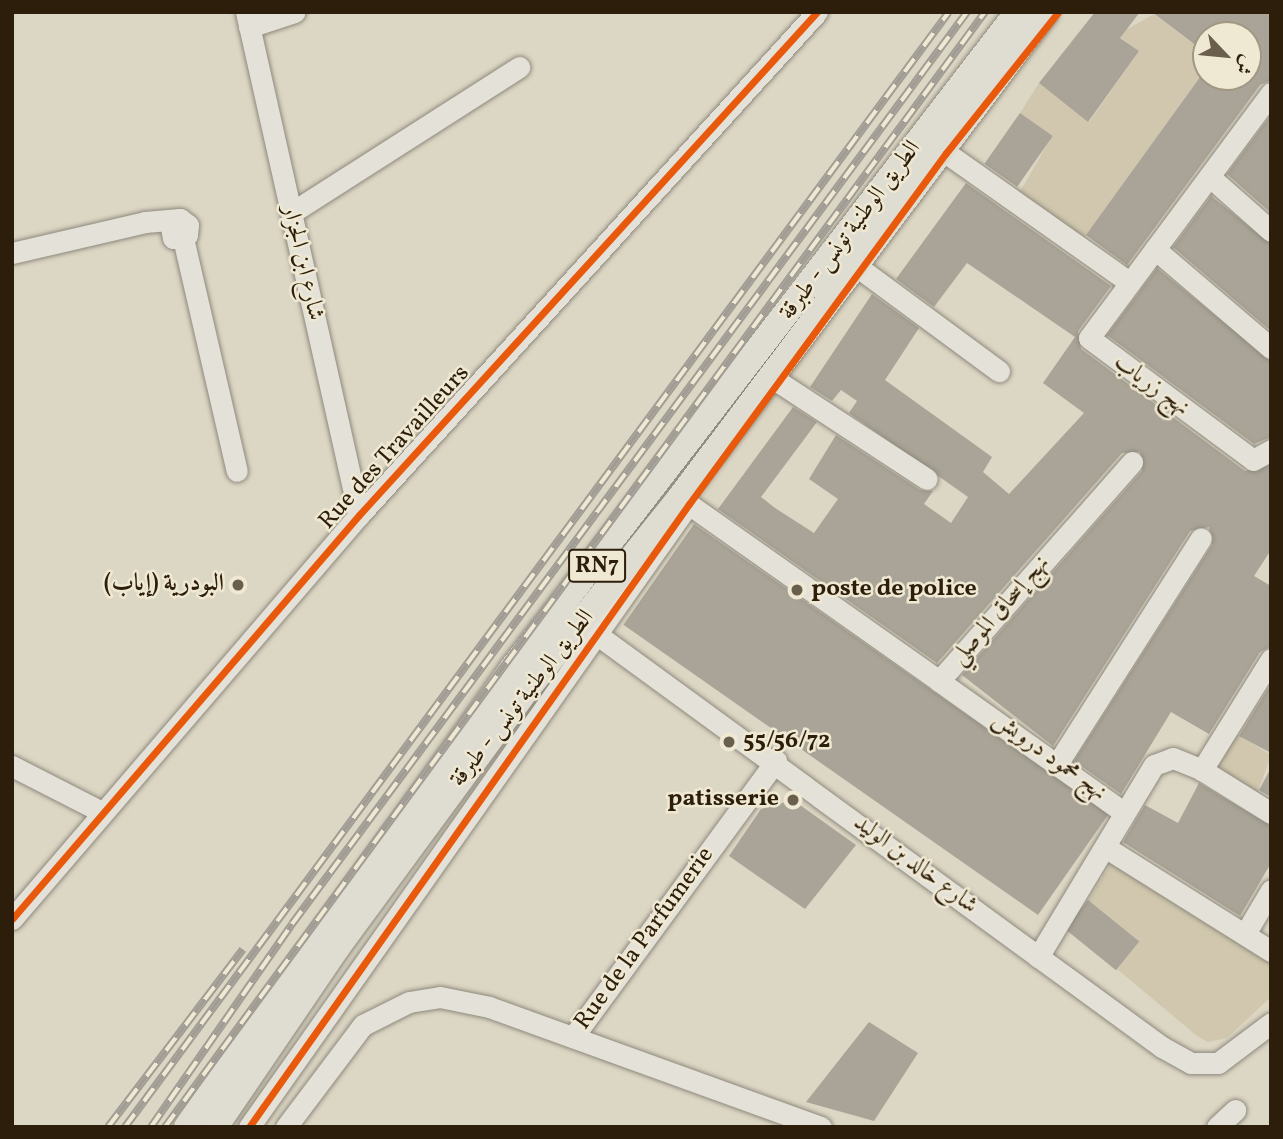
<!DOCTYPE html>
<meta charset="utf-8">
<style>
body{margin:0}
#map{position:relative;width:1283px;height:1139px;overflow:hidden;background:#dcd6c4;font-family:Vollkorn,Amiri,serif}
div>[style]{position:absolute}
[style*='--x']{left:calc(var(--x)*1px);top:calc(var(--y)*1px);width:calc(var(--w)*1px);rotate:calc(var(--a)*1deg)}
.green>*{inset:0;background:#d0c7ae}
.building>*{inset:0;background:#a9a497;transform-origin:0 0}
.roads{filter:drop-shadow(0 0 2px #8e897d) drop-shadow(0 0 2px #8e897d)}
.minor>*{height:21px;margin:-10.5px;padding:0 10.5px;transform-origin:10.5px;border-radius:10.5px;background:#e4e1d8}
.major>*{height:26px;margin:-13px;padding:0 13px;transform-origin:13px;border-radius:13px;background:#dfdcd1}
.rail>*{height:8px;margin-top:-4px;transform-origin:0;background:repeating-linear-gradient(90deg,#efe8d2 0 16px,#a19d94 0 32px);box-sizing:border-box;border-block:2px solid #a19d94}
.cycleway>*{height:7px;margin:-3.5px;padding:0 3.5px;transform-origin:3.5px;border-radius:3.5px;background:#e8590c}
.dots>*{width:19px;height:19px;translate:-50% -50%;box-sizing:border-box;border:4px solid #efe8d2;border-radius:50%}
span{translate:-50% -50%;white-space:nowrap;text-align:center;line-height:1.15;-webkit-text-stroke:5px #efe8d2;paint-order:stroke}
.shield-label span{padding:2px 5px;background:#efe8d2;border:2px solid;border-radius:5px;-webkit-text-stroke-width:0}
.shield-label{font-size:23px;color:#2d1e0b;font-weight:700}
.street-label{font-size:24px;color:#2d1e0b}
.poi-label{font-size:24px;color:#2d1e0b;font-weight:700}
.right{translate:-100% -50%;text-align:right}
.left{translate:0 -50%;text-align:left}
.frame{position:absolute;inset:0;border:14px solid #2d1e0b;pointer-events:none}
.north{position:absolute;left:1192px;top:21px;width:70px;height:70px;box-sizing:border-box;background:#efe8d2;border:2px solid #a19782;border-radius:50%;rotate:116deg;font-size:19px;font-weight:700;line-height:28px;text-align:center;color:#2d1e0b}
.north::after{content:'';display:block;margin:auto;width:24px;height:32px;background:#6a5e4c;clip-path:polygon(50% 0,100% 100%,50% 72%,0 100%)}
</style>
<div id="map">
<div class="green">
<i style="clip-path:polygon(1154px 14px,1191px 42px,1204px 27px,1206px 68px,1085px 237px,1017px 197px,1052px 136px,1020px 113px,1039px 83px,1089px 122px,1139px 51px,1117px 35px)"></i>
<i style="clip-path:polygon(1234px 732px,1271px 755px,1256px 797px,1217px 767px)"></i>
<i style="clip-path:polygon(1115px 857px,1271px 958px,1271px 997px,1227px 1038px,1208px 1042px,1197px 1036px,1117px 969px,1139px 942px,1088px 901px)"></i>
</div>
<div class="building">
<i style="clip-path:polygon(1095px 12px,1140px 12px,1120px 38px,1139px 51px,1088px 122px,1039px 83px)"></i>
<i style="clip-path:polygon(1152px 12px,1271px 12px,1271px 80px,1260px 85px,1127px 265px,1086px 235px,1200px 77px,1248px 77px,1248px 35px,1206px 35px,1206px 53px)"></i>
<i style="left:1020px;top:113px;width:40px;height:62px;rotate:35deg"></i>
<i style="clip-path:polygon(1271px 115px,1271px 213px,1227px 174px)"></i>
<i style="clip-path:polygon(966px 183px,1111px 286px,1078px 331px,1081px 349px,1245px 471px,1271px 465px,1271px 550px,1254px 576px,1271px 586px,1271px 646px,1260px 652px,1209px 734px,1171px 712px,1121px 794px,1074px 761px,1212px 545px,1209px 527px,1190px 531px,1053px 746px,962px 675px,1142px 471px,1140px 452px,1122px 453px,937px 663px,718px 509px,793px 407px,817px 422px,761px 497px,775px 508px,814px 533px,838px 499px,809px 479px,836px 435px,920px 490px,933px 491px,924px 504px,951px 523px,968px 497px,849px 413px,857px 401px,841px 390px,832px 401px,810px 387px,872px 294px,919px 328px,885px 380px,992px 457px,983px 472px,1009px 494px,1084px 413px,1043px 383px,1075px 337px,967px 263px,934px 307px,896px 279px)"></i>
<i style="clip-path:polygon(1211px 196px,1271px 244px,1271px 331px,1173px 247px)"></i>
<i style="clip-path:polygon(1157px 268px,1271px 361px,1271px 437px,1254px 444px,1107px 335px)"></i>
<i style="left:694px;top:524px;width:506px;height:123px;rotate:35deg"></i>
<i style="clip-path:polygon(1271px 684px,1271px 753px,1239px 736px)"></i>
<i style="clip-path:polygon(1271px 768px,1271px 797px,1259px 790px)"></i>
<i style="clip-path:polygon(1199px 783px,1271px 826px,1271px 863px,1240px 916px,1123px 842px,1145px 805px,1178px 823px)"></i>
<i style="clip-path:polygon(793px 800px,856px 845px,805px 909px,729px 856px,761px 809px)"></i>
<i style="left:1088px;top:900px;width:66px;height:37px;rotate:39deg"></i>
<i style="clip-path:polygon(869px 1022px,918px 1053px,874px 1121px,806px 1102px)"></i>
</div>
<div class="roads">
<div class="minor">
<i style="--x:246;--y:12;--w:516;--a:77.34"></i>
<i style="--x:249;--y:27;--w:48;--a:-18.1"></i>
<i style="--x:1271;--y:93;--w:305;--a:126.6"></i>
<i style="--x:1089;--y:338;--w:204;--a:36.6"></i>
<i style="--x:1253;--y:460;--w:21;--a:-29"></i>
<i style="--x:942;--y:150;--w:229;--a:35.2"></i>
<i style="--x:1210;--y:177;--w:81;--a:41.5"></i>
<i style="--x:291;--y:213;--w:271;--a:-32.6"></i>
<i style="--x:183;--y:238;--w:239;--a:77"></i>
<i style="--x:1155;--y:249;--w:153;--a:40.5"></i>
<i style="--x:12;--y:253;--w:137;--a:-13.1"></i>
<i style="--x:145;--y:222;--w:35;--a:-5"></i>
<i style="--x:180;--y:219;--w:10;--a:37"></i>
<i style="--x:188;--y:225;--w:10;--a:96"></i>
<i style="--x:187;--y:235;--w:14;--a:168"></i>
<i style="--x:173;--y:238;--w:15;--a:-101"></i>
<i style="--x:855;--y:265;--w:179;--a:36.4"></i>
<i style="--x:771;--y:377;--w:186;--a:33.2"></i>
<i style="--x:680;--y:498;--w:317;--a:35.2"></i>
<i style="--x:939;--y:681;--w:292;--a:-48.6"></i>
<i style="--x:588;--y:628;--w:711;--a:36.13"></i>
<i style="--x:1162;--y:1047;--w:33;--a:29"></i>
<i style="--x:1191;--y:1063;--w:27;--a:0"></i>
<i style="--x:1218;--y:1063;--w:66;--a:-37"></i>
<i style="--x:1271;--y:659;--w:131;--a:121.9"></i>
<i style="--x:1202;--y:770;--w:81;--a:31.9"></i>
<i style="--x:939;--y:681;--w:224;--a:35.4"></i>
<i style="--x:1059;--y:761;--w:264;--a:-57.5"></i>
<i style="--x:12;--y:766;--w:101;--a:27.1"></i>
<i style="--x:1105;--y:847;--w:196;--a:32.1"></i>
<i style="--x:12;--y:919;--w:533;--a:-49.34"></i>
<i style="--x:359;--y:515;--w:680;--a:-47.68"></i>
<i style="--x:1245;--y:934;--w:51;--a:-59.4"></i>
<i style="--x:1038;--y:957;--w:224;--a:-58.9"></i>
<i style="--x:1154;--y:765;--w:20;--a:-20"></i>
<i style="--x:1173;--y:758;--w:31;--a:22"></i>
<i style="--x:573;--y:1037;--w:343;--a:-53.7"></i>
<i style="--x:249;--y:1127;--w:760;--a:-54.8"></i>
<i style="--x:286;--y:1127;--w:128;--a:-53"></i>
<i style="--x:363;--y:1025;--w:51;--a:-26.6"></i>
<i style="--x:409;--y:1002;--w:31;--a:-9"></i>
<i style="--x:440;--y:997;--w:50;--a:11.5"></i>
<i style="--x:489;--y:1007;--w:353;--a:19.9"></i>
<i style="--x:1217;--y:1127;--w:25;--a:-43"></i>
</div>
<div class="major">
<i style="--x:187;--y:1127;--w:562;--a:-54.64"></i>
<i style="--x:512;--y:669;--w:829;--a:-52.4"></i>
<i style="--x:215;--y:1127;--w:219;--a:-55.8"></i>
<i style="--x:338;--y:946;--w:319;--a:-53.7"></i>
<i style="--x:527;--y:689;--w:245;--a:-51.3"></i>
<i style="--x:680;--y:498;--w:608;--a:-53.02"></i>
</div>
</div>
<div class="rail">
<i style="--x:108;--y:1127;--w:223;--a:-52.8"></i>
<i style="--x:125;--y:1127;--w:1386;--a:-53.54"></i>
<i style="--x:151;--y:1127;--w:247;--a:-55.2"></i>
<i style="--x:292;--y:924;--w:1135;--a:-53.49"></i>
<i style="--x:165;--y:1127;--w:1384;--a:-53.67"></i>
</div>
<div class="cycleway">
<i style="--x:12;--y:919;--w:533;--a:-49.34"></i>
<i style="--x:359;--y:515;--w:680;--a:-47.68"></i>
<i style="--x:249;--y:1127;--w:763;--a:-54.77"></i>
<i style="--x:689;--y:504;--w:435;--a:-53.8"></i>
<i style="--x:946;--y:153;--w:180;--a:-51.5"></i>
</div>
<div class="dots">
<i style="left:238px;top:585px;background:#6a5e4c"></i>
<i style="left:797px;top:590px;background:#6a5e4c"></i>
<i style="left:729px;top:742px;background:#6a5e4c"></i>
<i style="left:793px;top:800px;background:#6a5e4c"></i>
</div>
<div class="shield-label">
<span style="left:597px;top:566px">RN7</span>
</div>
<div class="street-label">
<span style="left:851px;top:231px;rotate:-53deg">الطريق الوطنية تونس - طبرقة</span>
<span style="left:302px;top:263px;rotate:77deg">شارع ابن الجزار</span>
<span style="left:1151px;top:386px;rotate:36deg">نهج زرياب</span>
<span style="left:395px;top:448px;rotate:-48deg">Rue des Travailleurs</span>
<span style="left:1001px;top:611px;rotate:-49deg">نهج إسحاق الموصلي</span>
<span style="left:523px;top:699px;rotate:-52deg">الطريق الوطنية تونس - طبرقة</span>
<span style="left:1049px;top:757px;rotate:36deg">نهج محمود درويش</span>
<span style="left:915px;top:865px;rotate:37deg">شارع خالد بن الوليد</span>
<span style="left:645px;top:939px;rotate:-54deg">Rue de la Parfumerie</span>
</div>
<div class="poi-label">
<span class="right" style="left:224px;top:585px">البودرية (إياب)</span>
<span class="left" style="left:811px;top:590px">poste de police</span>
<span class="left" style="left:743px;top:742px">55/56/72</span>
<span class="right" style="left:779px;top:800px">patisserie</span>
</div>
<div class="frame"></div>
<div class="north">ش</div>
</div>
